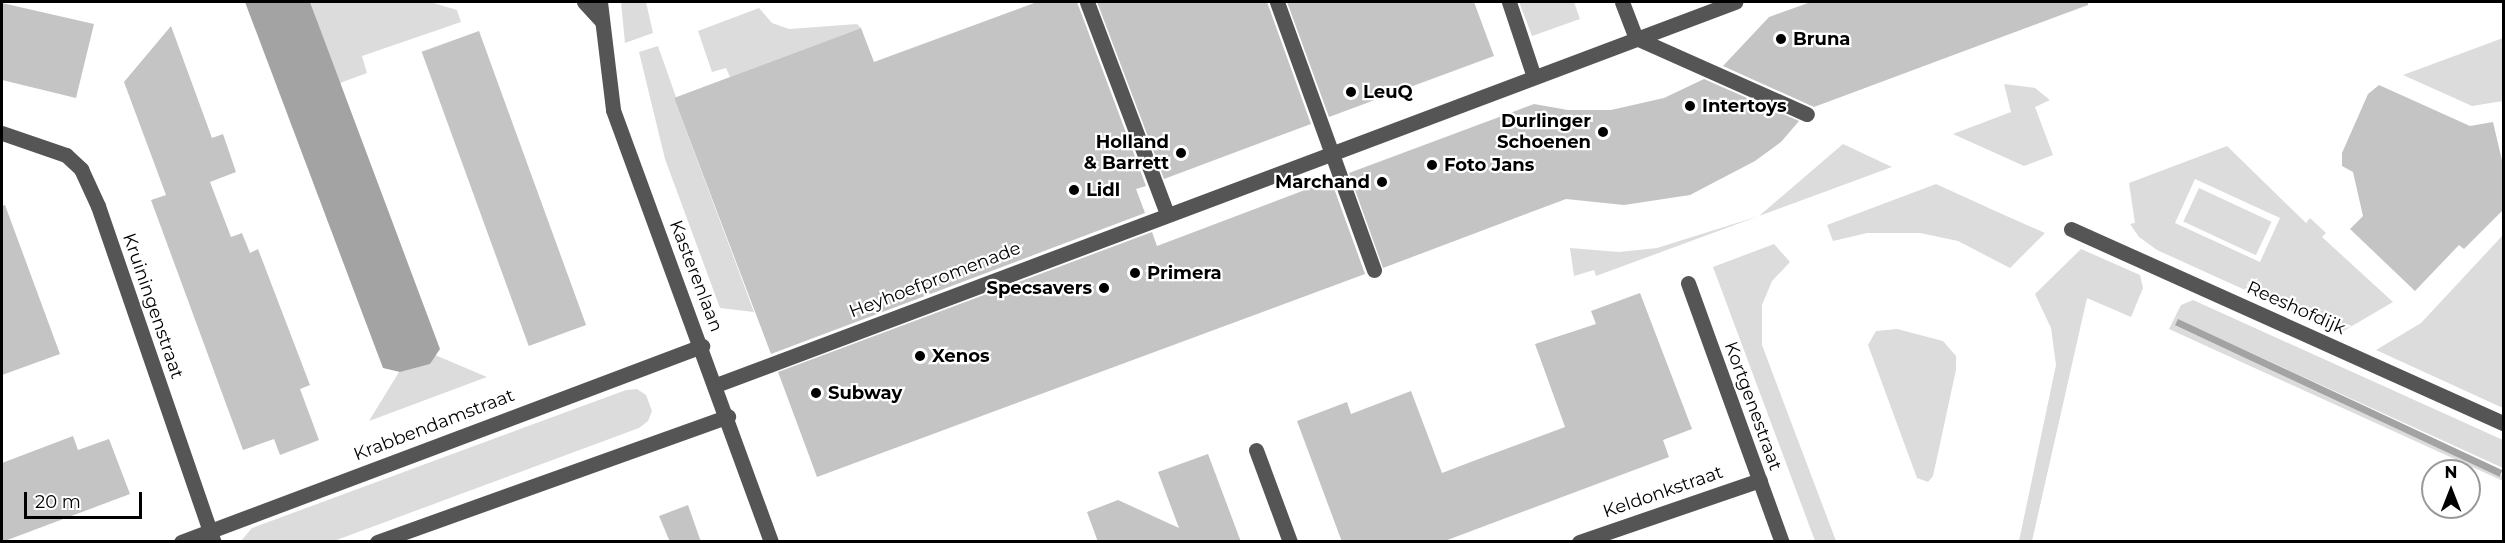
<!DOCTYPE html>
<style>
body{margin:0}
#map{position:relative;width:2505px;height:543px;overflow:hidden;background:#fff;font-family:Montserrat,sans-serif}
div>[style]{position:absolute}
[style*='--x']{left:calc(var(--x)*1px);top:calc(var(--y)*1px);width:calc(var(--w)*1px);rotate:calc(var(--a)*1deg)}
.green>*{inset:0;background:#dcdcdc;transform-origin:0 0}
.water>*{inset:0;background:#a3a3a3;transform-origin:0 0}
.building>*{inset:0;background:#c4c4c4;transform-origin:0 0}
.minor>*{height:15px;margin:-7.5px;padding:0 7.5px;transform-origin:7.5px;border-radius:7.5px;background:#555}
.dots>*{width:16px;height:16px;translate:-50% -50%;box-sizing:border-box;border:3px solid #fff;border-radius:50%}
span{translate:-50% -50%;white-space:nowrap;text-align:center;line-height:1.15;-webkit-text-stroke:4.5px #fff;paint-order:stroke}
.poi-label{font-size:18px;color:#000;font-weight:700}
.left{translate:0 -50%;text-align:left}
.right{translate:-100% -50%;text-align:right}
.street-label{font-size:18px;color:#000}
.frame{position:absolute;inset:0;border:3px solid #000;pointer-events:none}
.north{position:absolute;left:2421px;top:459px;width:60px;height:60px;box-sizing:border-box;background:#fff;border:2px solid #999;border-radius:50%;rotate:0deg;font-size:16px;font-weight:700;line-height:24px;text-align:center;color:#000}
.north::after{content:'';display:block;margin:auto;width:21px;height:27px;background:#000;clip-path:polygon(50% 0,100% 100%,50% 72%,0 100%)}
.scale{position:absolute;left:24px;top:492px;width:118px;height:27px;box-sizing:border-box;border:3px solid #000;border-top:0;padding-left:8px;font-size:18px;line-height:21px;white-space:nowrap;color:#000;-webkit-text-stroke:4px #fff;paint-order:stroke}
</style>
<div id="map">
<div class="green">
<i style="clip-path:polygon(310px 2px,430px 2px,457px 10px,461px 22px,362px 56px,367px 73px,340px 83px)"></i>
<i style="clip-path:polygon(621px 2px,646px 2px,653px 33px,625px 43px)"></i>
<i style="clip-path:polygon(1519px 2px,1574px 2px,1580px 19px,1532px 36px)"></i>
<i style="clip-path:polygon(759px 8px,772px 23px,789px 29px,857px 24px,861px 28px,730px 77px,726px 68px,712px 72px,698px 31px)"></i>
<i style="clip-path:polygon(2503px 38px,2503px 101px,2472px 106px,2403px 75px)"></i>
<i style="clip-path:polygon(658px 46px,676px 97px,674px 98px,754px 312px,720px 308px,665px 159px,639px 52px)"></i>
<i style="clip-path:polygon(2004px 84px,2035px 88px,2050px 100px,2035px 107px,2053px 155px,2024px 166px,1953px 134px,2011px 112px)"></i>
<i style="clip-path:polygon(1843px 144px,1892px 167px,1596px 276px,1594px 270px,1574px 276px,1570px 248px,1619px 252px,1657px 248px,1759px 216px)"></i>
<i style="clip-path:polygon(evenodd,2227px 146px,2306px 223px,2310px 218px,2326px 233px,2322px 237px,2393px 302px,2340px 333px,2157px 250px,2139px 237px,2130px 224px,2135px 223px,2129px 183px,2227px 146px,2195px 179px,2280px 218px,2260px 262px,2175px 223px,2195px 179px)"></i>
<i style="clip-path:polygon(1936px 184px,1993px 210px,2045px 233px,2010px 268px,1958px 241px,1920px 233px,1867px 233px,1833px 241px,1827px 225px)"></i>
<i style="left:2199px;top:188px;width:80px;height:37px;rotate:25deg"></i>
<i style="clip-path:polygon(2503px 235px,2503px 408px,2376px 350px,2421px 323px)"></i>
<i style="clip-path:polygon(1774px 244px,1790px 262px,1772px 281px,1762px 305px,1762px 345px,1836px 541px,1815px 541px,1713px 267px)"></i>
<i style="clip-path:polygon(2081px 249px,2140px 275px,2143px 288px,2131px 317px,2087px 298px,2032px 541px,2019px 541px,2056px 365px,2051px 328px,2035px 294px)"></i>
<i style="clip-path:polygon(2193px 300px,2503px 440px,2503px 468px,2179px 320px,2176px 326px,2503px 476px,2503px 481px,2169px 329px,2181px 305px)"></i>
<i style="clip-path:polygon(1897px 329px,1943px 341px,1956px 356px,1956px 370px,1933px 476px,1928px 482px,1917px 478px,1868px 345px,1876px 331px)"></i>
<i style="clip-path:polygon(435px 355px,487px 377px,369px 421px,399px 372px,430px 364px)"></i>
<i style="clip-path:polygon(637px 389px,646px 395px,652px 411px,648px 421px,639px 428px,334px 541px,241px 541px,252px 528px,626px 390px)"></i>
</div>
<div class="water">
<i style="clip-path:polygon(245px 2px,310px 2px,440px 349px,430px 364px,400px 372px,383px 368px)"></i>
<i style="left:2178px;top:319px;width:358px;height:7px;rotate:25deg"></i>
</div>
<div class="building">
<i style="clip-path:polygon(1037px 2px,1077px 2px,1146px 186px,1136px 189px,1145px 213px,771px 354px,674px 98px,861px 28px,874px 62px)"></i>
<i style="clip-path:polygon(1097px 2px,1267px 2px,1311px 124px,1164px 179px)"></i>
<i style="clip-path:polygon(1287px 2px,1474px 2px,1494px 56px,1329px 117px)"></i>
<i style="clip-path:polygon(1811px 2px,2088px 2px,2088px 5px,1814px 107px,1723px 66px,1769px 17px)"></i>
<i style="clip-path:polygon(2px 3px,94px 24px,76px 98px,2px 80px)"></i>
<i style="clip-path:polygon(171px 26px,212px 138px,223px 134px,236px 172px,210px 182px,231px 237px,242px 233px,250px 253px,258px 249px,310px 385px,300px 389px,319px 440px,280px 455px,274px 439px,243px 450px,151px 200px,166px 195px,124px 82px)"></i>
<i style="left:479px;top:31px;width:313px;height:61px;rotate:70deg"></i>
<i style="clip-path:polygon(1704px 79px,1799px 121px,1781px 142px,1755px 161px,1690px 195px,1624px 205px,1566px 199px,1383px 268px,1349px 173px,1534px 104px,1568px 110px,1611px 110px,1664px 98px)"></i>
<i style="clip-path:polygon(2379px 85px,2470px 126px,2493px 122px,2504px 169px,2504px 209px,2464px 249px,2459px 245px,2415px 291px,2350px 229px,2363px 216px,2353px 172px,2342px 166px,2342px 153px,2368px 94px)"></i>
<i style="clip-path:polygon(1331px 180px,1365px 274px,817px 477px,778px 372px,1152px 232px,1157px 246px)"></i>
<i style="clip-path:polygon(5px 205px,60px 354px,2px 375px,2px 206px)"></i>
<i style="clip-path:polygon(1640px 293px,1692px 429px,1663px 440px,1669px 457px,1442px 542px,1342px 542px,1297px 421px,1347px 402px,1351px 414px,1411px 391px,1442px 473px,1476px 460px,1565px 427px,1535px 344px,1596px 324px,1591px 311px)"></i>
<i style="clip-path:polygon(73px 436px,78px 450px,109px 439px,130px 494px,2px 542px,2px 463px)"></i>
<i style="clip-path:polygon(1208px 454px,1241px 542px,1098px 542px,1087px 512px,1118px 500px,1179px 528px,1158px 472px)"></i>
<i style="clip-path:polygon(688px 505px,701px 542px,670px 542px,659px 516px)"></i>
</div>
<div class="minor">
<i style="--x:584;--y:2;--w:25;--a:47"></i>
<i style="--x:600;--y:2;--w:109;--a:83.1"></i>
<i style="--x:613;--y:110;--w:460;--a:69.9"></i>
<i style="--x:1087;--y:2;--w:227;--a:69.3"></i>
<i style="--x:1277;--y:2;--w:285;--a:70.1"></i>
<i style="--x:1509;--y:2;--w:79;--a:71.6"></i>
<i style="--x:1622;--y:2;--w:39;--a:69"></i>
<i style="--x:1636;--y:38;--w:187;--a:24"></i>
<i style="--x:2;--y:133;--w:68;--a:19"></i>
<i style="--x:66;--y:155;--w:21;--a:43"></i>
<i style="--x:81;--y:169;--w:41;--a:65.3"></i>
<i style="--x:98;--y:206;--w:355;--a:71"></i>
<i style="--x:2071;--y:229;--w:475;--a:24.2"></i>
<i style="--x:1688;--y:283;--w:276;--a:70.1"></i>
<i style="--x:716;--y:385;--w:1089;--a:-20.6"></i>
<i style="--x:1256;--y:450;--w:98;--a:69.7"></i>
<i style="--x:181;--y:542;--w:557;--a:-20.62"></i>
<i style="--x:377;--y:542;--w:373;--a:-19.7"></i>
<i style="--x:1579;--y:542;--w:191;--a:-18.9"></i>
</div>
<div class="dots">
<i style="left:1781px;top:39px;background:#000"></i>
<i style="left:1351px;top:92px;background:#000"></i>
<i style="left:1690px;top:106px;background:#000"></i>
<i style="left:1603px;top:132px;background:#000"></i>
<i style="left:1181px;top:153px;background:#000"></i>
<i style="left:1432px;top:165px;background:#000"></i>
<i style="left:1382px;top:182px;background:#000"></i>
<i style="left:1074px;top:190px;background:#000"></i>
<i style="left:1135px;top:273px;background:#000"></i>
<i style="left:1104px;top:288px;background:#000"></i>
<i style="left:920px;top:356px;background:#000"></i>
<i style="left:816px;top:393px;background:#000"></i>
</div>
<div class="poi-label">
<span class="left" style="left:1793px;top:39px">Bruna</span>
<span class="left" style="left:1363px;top:92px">LeuQ</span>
<span class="left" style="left:1702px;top:106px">Intertoys</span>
<span class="right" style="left:1591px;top:132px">Durlinger<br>Schoenen</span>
<span class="right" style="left:1169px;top:153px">Holland<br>&amp; Barrett</span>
<span class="left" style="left:1444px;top:165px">Foto Jans</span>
<span class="right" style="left:1370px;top:182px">Marchand</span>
<span class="left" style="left:1086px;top:190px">Lidl</span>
<span class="left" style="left:1147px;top:273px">Primera</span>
<span class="right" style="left:1092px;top:288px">Specsavers</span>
<span class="left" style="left:932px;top:356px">Xenos</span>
<span class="left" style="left:828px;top:393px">Subway</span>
</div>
<div class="street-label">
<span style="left:696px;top:276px;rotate:69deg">Kasterenlaan</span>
<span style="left:935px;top:280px;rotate:-21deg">Heyhoefpromenade</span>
<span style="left:153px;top:306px;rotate:71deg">Kruiningenstraat</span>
<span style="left:2296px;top:308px;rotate:24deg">Reeshofdijk</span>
<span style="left:1753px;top:406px;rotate:70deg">Kortgenestraat</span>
<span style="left:434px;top:425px;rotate:-21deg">Krabbendamstraat</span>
<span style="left:1663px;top:492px;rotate:-19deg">Keldonkstraat</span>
</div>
<div class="frame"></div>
<div class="north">N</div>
<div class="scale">20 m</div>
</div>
